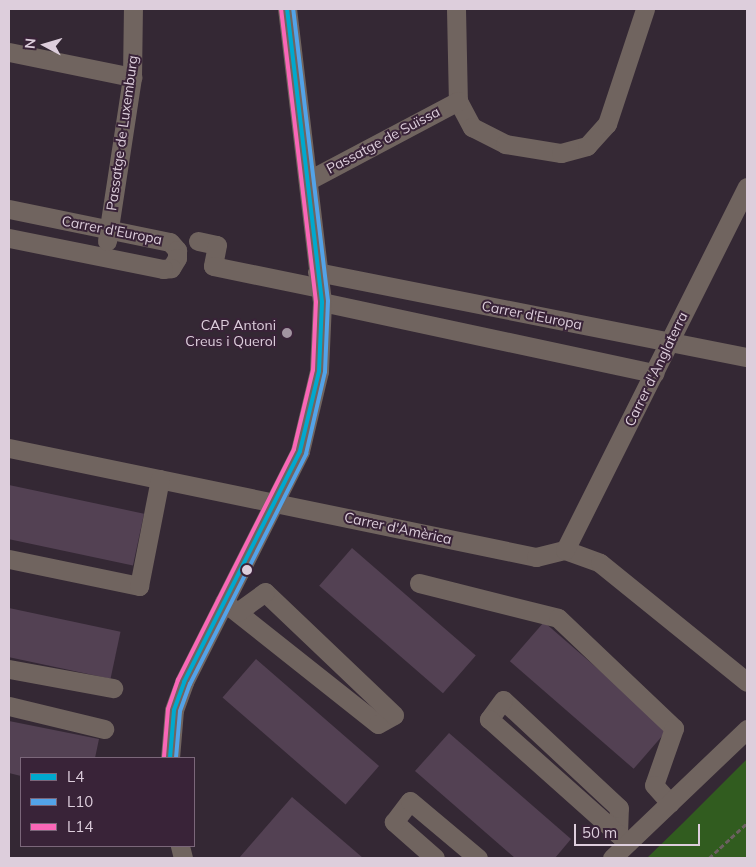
<!DOCTYPE html>
<meta charset="utf-8">
<style>
body{margin:0}
#map{position:relative;width:756px;height:867px;overflow:hidden;background:#342834;font-family:Mulish,sans-serif}
div>[style]{position:absolute}
[style*='--x']{left:calc(var(--x)*1px);top:calc(var(--y)*1px);width:calc(var(--w)*1px);rotate:calc(var(--a)*1deg)}
.green>*{inset:0;background:#315c1f}
.building>*{inset:0;background:#534153;transform-origin:0 0}
.path>*{height:3px;margin-top:-1.5px;transform-origin:0;background:repeating-linear-gradient(90deg,#6b6060 0 5px,transparent 0 7.5px)}
.minor>*{height:19px;margin:-9.5px;padding:0 9.5px;transform-origin:9.5px;border-radius:9.5px;background:#70645f}
.bus-1>*{height:4px;margin:-2px;padding:0 2px;transform-origin:2px;border-radius:2px;background:#00a9ce}
.bus-2>*{height:4px;margin:-2px;padding:0 2px;transform-origin:2px;border-radius:2px;background:#53a3e8}
.bus-3>*{height:4px;margin:-2px;padding:0 2px;transform-origin:2px;border-radius:2px;background:#fa66b7}
.dots>*{width:14px;height:14px;translate:-50% -50%;box-sizing:border-box;border:2px solid #392338;border-radius:50%}
span{translate:-50% -50%;white-space:nowrap;text-align:center;line-height:1.15;-webkit-text-stroke:4px #392338;paint-order:stroke}
.street-label{font-size:14px;color:#ddcedc}
.poi-label{font-size:14px;color:#ddcedc}
.right{translate:-100% -50%;text-align:right}
.frame{position:absolute;inset:0;border:10px solid #ddcedc;pointer-events:none}
.legend{position:absolute;left:20px;top:757px;width:175px;height:90px;box-sizing:border-box;background:#392338;border:1px solid #7b677a;margin:0;padding:6px 9px;list-style:none;font-size:15px;color:#ddcedc}
.legend li{display:flex;align-items:center;gap:10px;height:25px}
.legend b{width:25px;border:1px solid #7b677a}
.north{position:absolute;left:20px;top:20px;width:50px;height:50px;-webkit-text-stroke:4px #392338;paint-order:stroke;rotate:276deg;font-size:14px;font-weight:700;line-height:20px;text-align:center;color:#ddcedc}
.north::after{content:'';display:block;margin:auto;width:18px;height:22px;background:#ddcedc;clip-path:polygon(50% 0,100% 100%,50% 72%,0 100%)}
.scale{position:absolute;left:574px;top:824px;width:126px;height:22px;box-sizing:border-box;border:2px solid #ddcedc;border-top:0;padding-left:6px;font-size:15px;line-height:18px;white-space:nowrap;color:#ddcedc;-webkit-text-stroke:4px #392338;paint-order:stroke}
</style>
<div id="map">
<div class="green">
<i style="clip-path:polygon(747px 759px,747px 858px,647px 858px,684px 822px)"></i>
</div>
<div class="building">
<i style="left:9px;top:485px;width:138px;height:53px;rotate:12deg"></i>
<i style="left:352px;top:548px;width:164px;height:50px;rotate:41deg"></i>
<i style="left:9px;top:608px;width:114px;height:48px;rotate:12deg"></i>
<i style="left:544px;top:622px;width:164px;height:52px;rotate:41deg"></i>
<i style="left:256px;top:659px;width:163px;height:51px;rotate:41deg"></i>
<i style="clip-path:polygon(9px 721px,99px 739px,95px 758px,21px 758px,21px 776px,9px 773px)"></i>
<i style="clip-path:polygon(449px 733px,571px 839px,555px 858px,515px 858px,415px 771px)"></i>
<i style="clip-path:polygon(292px 797px,363px 858px,239px 858px)"></i>
</div>
<div class="path">
<i style="--x:709;--y:858;--w:52;--a:-42.6"></i>
</div>
<div class="minor">
<i style="--x:456;--y:9;--w:92;--a:88.8"></i>
<i style="--x:458;--y:101;--w:30;--a:62"></i>
<i style="--x:472;--y:127;--w:37;--a:27"></i>
<i style="--x:505;--y:144;--w:57;--a:9.1"></i>
<i style="--x:561;--y:153;--w:27;--a:-15"></i>
<i style="--x:587;--y:146;--w:30;--a:-48"></i>
<i style="--x:607;--y:124;--w:121;--a:-71.7"></i>
<i style="--x:9;--y:52;--w:126;--a:11.5"></i>
<i style="--x:309;--y:180;--w:169;--a:-27.9"></i>
<i style="--x:9;--y:209;--w:164;--a:11.6"></i>
<i style="--x:170;--y:242;--w:11;--a:49"></i>
<i style="--x:177;--y:250;--w:8;--a:90"></i>
<i style="--x:177;--y:258;--w:12;--a:121"></i>
<i style="--x:171;--y:268;--w:8;--a:173"></i>
<i style="--x:163;--y:269;--w:157;--a:-168.6"></i>
<i style="--x:107;--y:241;--w:166;--a:-81.3"></i>
<i style="--x:132;--y:77;--w:68;--a:-89.2"></i>
<i style="--x:198;--y:241;--w:19;--a:12"></i>
<i style="--x:217;--y:245;--w:21;--a:101"></i>
<i style="--x:213;--y:266;--w:109;--a:11.6"></i>
<i style="--x:317;--y:272;--w:438;--a:11.2"></i>
<i style="--x:322;--y:302;--w:340;--a:12.1"></i>
<i style="--x:9;--y:448;--w:538;--a:11.69"></i>
<i style="--x:536;--y:557;--w:30;--a:-14"></i>
<i style="--x:565;--y:550;--w:37;--a:20"></i>
<i style="--x:600;--y:563;--w:189;--a:39"></i>
<i style="--x:565;--y:550;--w:406;--a:-63.4"></i>
<i style="--x:9;--y:559;--w:133;--a:11.7"></i>
<i style="--x:139;--y:586;--w:109;--a:-78.9"></i>
<i style="--x:419;--y:583;--w:143;--a:14.1"></i>
<i style="--x:558;--y:618;--w:160;--a:43.5"></i>
<i style="--x:674;--y:728;--w:60;--a:109.3"></i>
<i style="--x:654;--y:785;--w:24;--a:48"></i>
<i style="--x:224;--y:602;--w:196;--a:38.4"></i>
<i style="--x:378;--y:724;--w:18;--a:-29"></i>
<i style="--x:394;--y:715;--w:178;--a:-136.4"></i>
<i style="--x:265;--y:592;--w:34;--a:144"></i>
<i style="--x:9;--y:669;--w:106;--a:10.4"></i>
<i style="--x:9;--y:706;--w:98;--a:13.6"></i>
<i style="--x:170;--y:758;--w:48;--a:-85.2"></i>
<i style="--x:174;--y:710;--w:30;--a:-70"></i>
<i style="--x:184;--y:682;--w:258;--a:-63.3"></i>
<i style="--x:300;--y:451;--w:82;--a:-76.6"></i>
<i style="--x:319;--y:371;--w:69;--a:-87.5"></i>
<i style="--x:322;--y:302;--w:295;--a:-96.8"></i>
<i style="--x:618;--y:834;--w:26;--a:-88"></i>
<i style="--x:619;--y:808;--w:158;--a:-137"></i>
<i style="--x:503;--y:700;--w:24;--a:126"></i>
<i style="--x:489;--y:719;--w:173;--a:41.7"></i>
<i style="--x:618;--y:834;--w:13;--a:42"></i>
<i style="--x:180;--y:846;--w:12;--a:76"></i>
<i style="--x:435;--y:858;--w:55;--a:-138.7"></i>
<i style="--x:394;--y:822;--w:26;--a:-53"></i>
<i style="--x:410;--y:801;--w:89;--a:40"></i>
<i style="--x:612;--y:858;--w:187;--a:-43.7"></i>
</div>
<div class="bus-1">
<i style="--x:170;--y:758;--w:48;--a:-85.2"></i>
<i style="--x:174;--y:710;--w:30;--a:-70"></i>
<i style="--x:184;--y:682;--w:258;--a:-63.3"></i>
<i style="--x:300;--y:451;--w:82;--a:-76.6"></i>
<i style="--x:319;--y:371;--w:69;--a:-87.5"></i>
<i style="--x:322;--y:302;--w:295;--a:-96.8"></i>
</div>
<div class="bus-2">
<i style="--x:176;--y:758;--w:47;--a:-85.1"></i>
<i style="--x:180;--y:711;--w:29;--a:-70"></i>
<i style="--x:190;--y:684;--w:258;--a:-63.2"></i>
<i style="--x:306;--y:454;--w:84;--a:-77"></i>
<i style="--x:325;--y:372;--w:71;--a:-87.6"></i>
<i style="--x:328;--y:301;--w:294;--a:-96.8"></i>
</div>
<div class="bus-3">
<i style="--x:164;--y:757;--w:48;--a:-85.2"></i>
<i style="--x:168;--y:709;--w:31;--a:-71"></i>
<i style="--x:178;--y:680;--w:258;--a:-63.3"></i>
<i style="--x:294;--y:449;--w:81;--a:-76.5"></i>
<i style="--x:313;--y:370;--w:68;--a:-87.5"></i>
<i style="--x:316;--y:302;--w:294;--a:-96.8"></i>
</div>
<div class="dots">
<i style="left:287px;top:333px;background:#a294a1"></i>
<i style="left:247px;top:570px;background:#ddcedc"></i>
</div>
<div class="street-label">
<span style="left:122px;top:133px;rotate:-82deg">Passatge de Luxemburg</span>
<span style="left:383px;top:140px;rotate:-28deg">Passatge de Suïssa</span>
<span style="left:112px;top:230px;rotate:11deg">Carrer d'Europa</span>
<span style="left:532px;top:315px;rotate:11deg">Carrer d'Europa</span>
<span style="left:656px;top:369px;rotate:-64deg">Carrer d'Anglaterra</span>
<span style="left:398px;top:528px;rotate:12deg">Carrer d'Amèrica</span>
</div>
<div class="poi-label">
<span class="right" style="left:276px;top:333px">CAP Antoni<br>Creus i Querol</span>
</div>
<div class="frame"></div>
<ul class="legend">
<li><b style="height:6px;background:#00a9ce"></b>L4</li>
<li><b style="height:6px;background:#53a3e8"></b>L10</li>
<li><b style="height:6px;background:#fa66b7"></b>L14</li>
</ul>
<div class="north">N</div>
<div class="scale">50 m</div>
</div>
